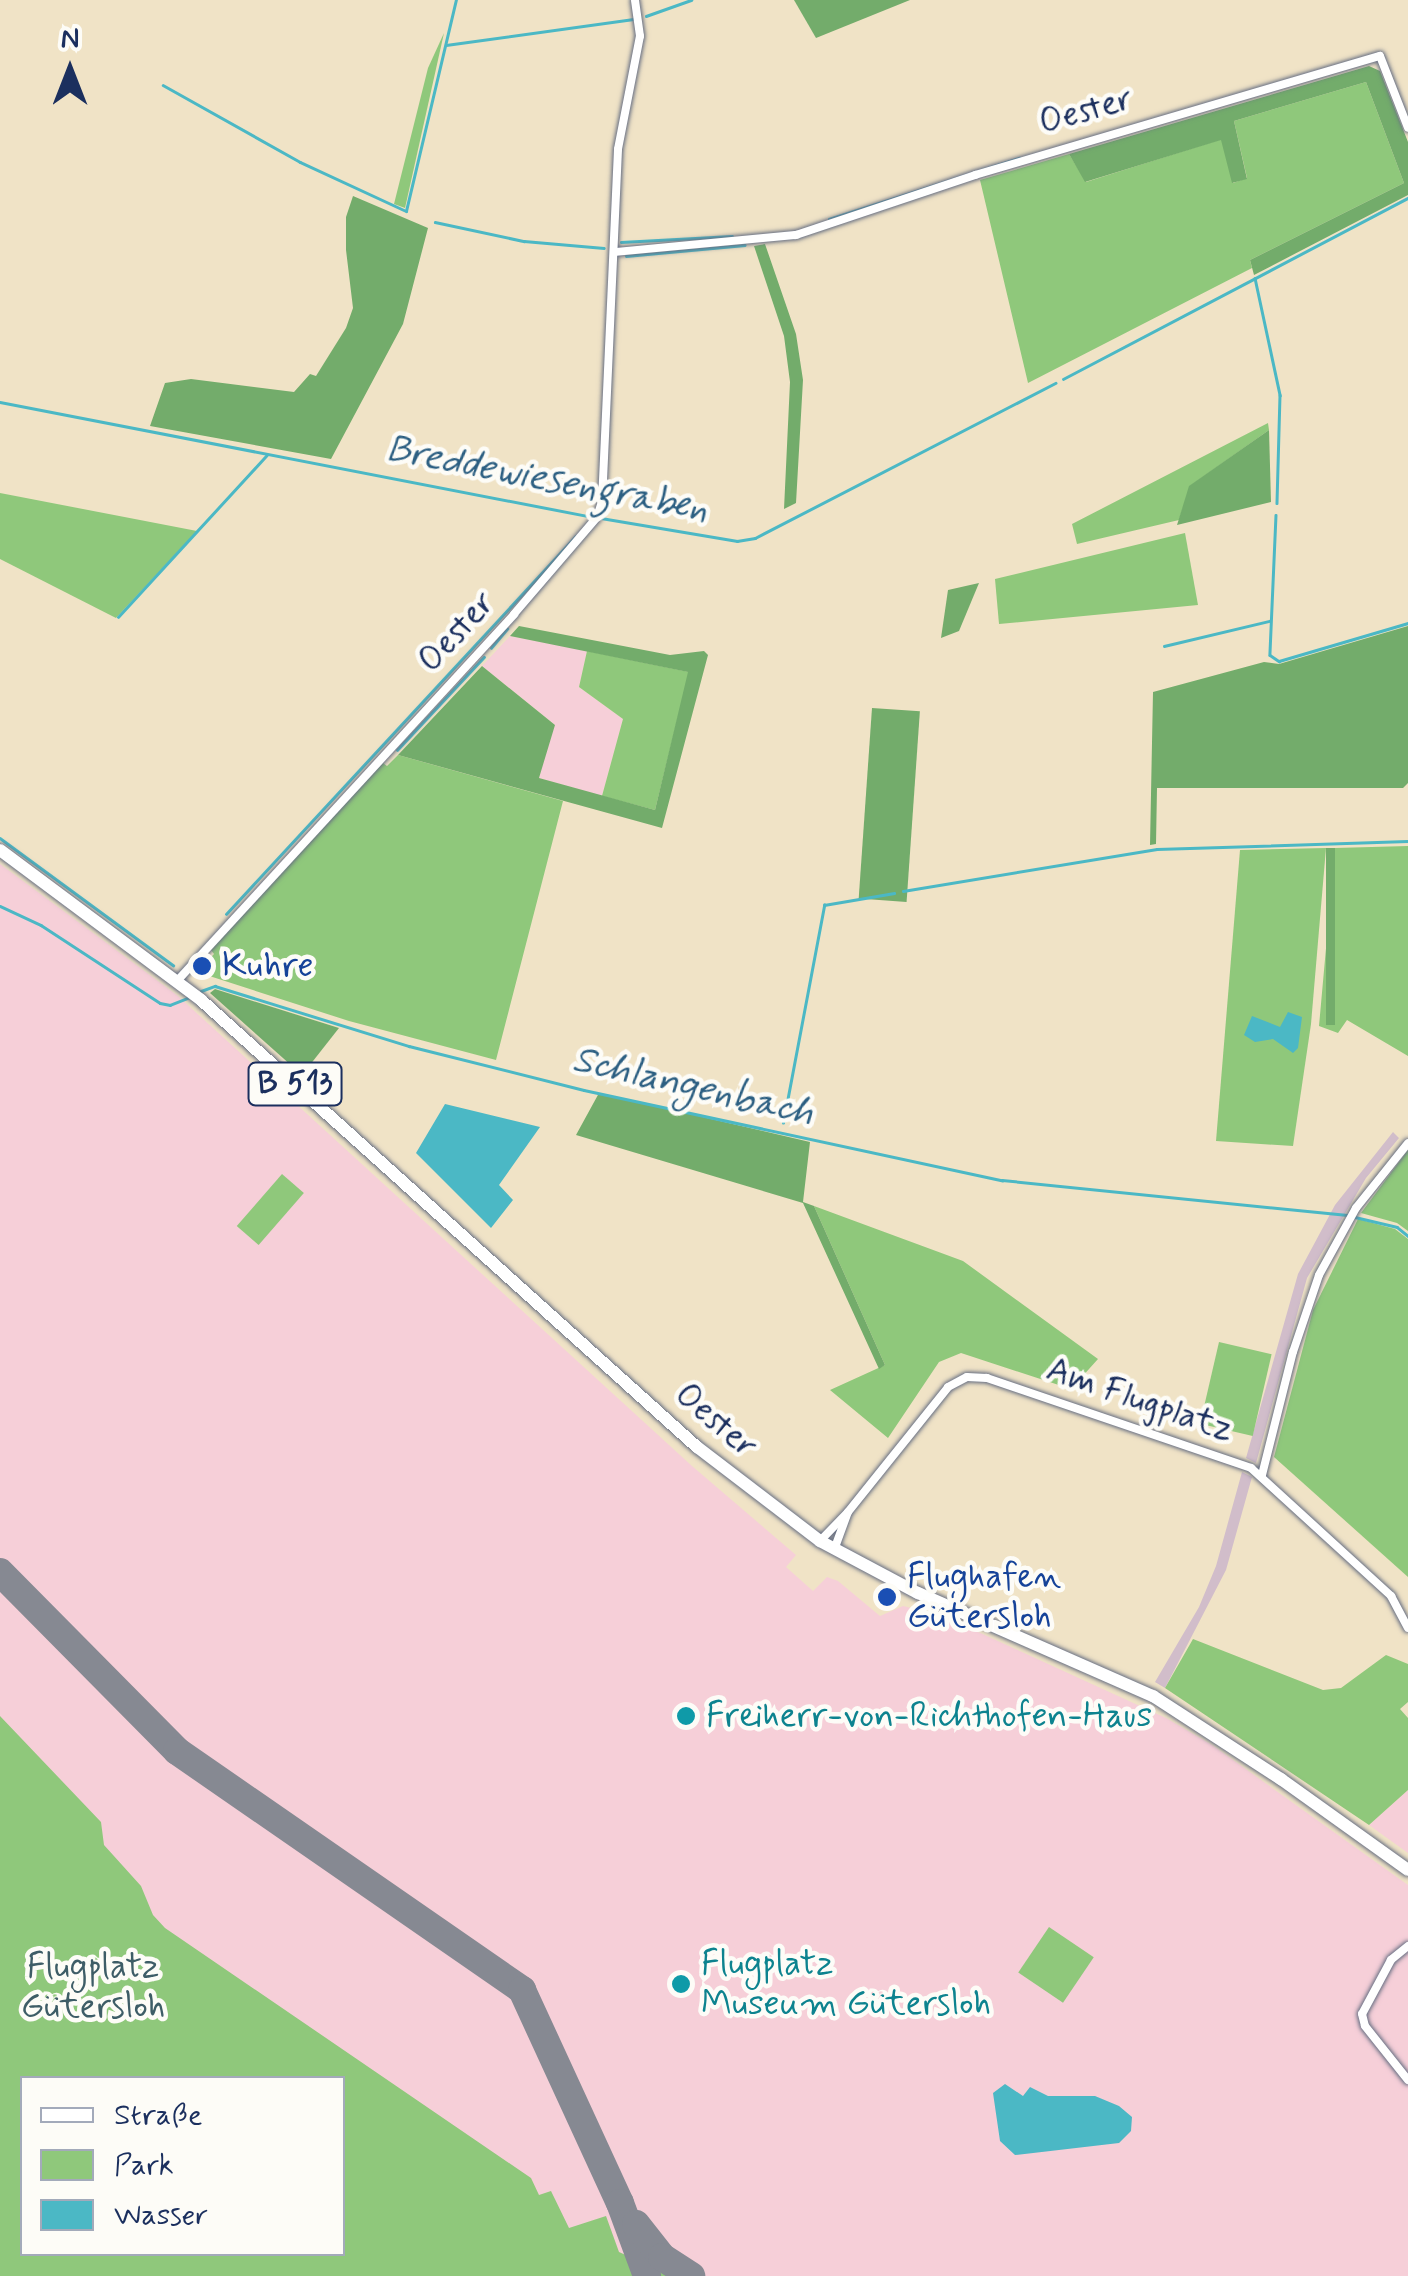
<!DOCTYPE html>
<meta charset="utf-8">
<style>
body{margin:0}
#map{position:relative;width:1408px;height:2276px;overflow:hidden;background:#f0e3c6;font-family:Mynerve,sans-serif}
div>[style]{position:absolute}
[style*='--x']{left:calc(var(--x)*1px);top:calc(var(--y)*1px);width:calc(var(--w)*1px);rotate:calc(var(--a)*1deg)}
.built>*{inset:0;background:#f6cfd8}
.industrial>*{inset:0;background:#d1bdca}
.green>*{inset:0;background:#8fc87b;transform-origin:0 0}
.forest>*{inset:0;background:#73ac6b;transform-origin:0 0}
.water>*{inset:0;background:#4bb8c5}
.stream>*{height:2.5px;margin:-1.25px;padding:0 1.25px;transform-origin:1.25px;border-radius:1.25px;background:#4bb8c5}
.taxiway>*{height:28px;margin:-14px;padding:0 14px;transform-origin:14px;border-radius:14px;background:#868992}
.roads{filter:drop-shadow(0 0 2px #666e82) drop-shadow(0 0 2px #666e82)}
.street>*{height:8px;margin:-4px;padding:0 4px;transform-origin:4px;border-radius:4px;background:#fff}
.primary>*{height:12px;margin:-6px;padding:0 6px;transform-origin:6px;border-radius:6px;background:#fff}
.dots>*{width:28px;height:28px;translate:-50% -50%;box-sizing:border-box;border:5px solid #fdfcf7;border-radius:50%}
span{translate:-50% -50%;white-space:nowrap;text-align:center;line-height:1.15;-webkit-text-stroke:9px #fdfcf7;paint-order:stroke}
.shield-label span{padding:2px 8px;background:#fdfcf7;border:2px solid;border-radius:8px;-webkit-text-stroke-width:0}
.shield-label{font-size:32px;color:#1b2f5e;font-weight:700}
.street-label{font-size:35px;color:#1b2f5e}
.transit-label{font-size:35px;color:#164399}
.left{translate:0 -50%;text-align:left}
.culture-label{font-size:35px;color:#0d838f}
.park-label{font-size:35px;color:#3e5d67}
.water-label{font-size:38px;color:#2c5f82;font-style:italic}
.legend{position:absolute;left:20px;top:2076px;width:325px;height:180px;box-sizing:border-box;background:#fdfcf7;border:2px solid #a3aaba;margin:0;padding:12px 18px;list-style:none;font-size:30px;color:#1b2f5e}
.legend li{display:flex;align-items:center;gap:20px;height:50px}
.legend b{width:50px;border:2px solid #a3aaba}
.north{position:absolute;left:20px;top:20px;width:100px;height:100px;-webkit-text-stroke:8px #fdfcf7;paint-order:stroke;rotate:0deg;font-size:28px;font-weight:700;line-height:40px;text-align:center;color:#1b2f5e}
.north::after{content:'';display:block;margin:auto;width:35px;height:45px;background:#1b2f5e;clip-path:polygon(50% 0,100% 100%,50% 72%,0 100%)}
</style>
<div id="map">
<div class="built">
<i style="clip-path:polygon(510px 636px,587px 651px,579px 687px,623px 719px,602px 796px,539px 778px,554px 724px,482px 666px)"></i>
<i style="clip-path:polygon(evenodd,0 864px,178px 996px,692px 1466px,796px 1555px,786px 1567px,813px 1591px,827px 1577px,838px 1581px,880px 1616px,903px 1606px,941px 1615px,1166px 1718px,1212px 1745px,1408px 1885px,1408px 2276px,0 2276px,0 864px,22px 2078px,342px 2078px,342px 2254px,22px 2254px,22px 2078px)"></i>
<i style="clip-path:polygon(1408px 1790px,1408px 1853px,1369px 1825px)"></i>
</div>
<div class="industrial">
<i style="clip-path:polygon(1393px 1132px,1399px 1138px,1366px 1178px,1307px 1278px,1256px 1463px,1246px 1458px,1298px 1274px,1335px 1205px)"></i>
<i style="clip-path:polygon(1242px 1472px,1252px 1477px,1226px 1570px,1165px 1688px,1155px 1682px,1199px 1607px,1216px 1566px)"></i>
</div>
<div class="green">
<i style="clip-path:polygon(444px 33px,405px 208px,394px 204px,428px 68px)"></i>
<i style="clip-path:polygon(1366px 82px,1404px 183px,1250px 260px,1252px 268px,1028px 383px,980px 180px,1069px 154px,1086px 182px,1222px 139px,1233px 183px,1247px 178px,1234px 121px)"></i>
<i style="clip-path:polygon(1268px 423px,1269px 430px,1190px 486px,1179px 520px,1077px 544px,1072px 524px)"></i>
<i style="clip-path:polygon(0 493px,197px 531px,116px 618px,0 559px)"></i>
<i style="clip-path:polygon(1185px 533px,1198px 605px,999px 624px,995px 579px)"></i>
<i style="clip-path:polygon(587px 651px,689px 672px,655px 810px,602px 796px,623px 719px,579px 687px)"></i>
<i style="clip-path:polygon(398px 755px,563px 801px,496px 1060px,349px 1021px,197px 972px,214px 954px,211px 950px,383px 763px,387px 766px)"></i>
<i style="clip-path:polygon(1408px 846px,1408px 1056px,1347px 1020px,1338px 1033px,1319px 1026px,1335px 848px)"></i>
<i style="clip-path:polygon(1326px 848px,1311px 1024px,1293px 1146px,1216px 1141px,1240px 850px)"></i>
<i style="clip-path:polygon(1408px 1150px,1408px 1231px,1397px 1223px,1361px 1213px)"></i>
<i style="left:282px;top:1174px;width:29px;height:69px;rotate:41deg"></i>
<i style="clip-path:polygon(814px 1206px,963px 1261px,1098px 1359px,1071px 1389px,961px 1353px,939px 1362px,888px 1438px,830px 1390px,885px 1365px)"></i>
<i style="clip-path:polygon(1358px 1219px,1395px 1229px,1408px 1239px,1408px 1577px,1274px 1457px,1313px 1310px)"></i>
<i style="left:1219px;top:1342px;width:54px;height:84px;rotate:13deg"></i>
<i style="clip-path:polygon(1193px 1639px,1323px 1690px,1341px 1688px,1386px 1655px,1408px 1664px,1408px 1702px,1400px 1709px,1408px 1718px,1408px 1790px,1369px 1825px,1165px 1688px)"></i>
<i style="clip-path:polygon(evenodd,0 1716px,101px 1822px,104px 1845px,141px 1886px,153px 1915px,165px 1928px,531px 2178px,539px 2195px,551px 2191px,569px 2228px,606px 2216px,619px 2252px,672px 2276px,0 2276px,0 1716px,22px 2078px,342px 2078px,342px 2254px,22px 2254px,22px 2078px)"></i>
<i style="left:1049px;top:1927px;width:54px;height:55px;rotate:34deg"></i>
</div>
<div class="forest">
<i style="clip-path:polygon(794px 0,910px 0,816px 38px)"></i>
<i style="clip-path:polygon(1369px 66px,1380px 71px,1408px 142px,1408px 195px,1254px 275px,1250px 260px,1404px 183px,1366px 82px,1234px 121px,1247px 179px,1232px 183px,1221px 140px,1085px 182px,1069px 154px)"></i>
<i style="clip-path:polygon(353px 196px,428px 228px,403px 324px,331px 459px,150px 426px,165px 383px,191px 379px,294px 392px,310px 374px,316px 376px,346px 328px,353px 308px,346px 250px,346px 217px)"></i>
<i style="clip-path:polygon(765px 244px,796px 334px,803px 380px,796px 503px,784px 509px,790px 382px,784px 336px,754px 246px)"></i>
<i style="clip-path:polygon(1269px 430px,1271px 502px,1177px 525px,1189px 486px)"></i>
<i style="clip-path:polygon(979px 583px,959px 631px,941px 638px,948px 590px)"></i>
<i style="clip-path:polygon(519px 626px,670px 655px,704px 651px,708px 655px,662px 828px,398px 755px,482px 666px,555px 725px,539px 778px,655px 810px,688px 672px,510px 636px)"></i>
<i style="clip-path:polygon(1408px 626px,1408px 783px,1403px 788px,1157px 788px,1156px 844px,1150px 845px,1153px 692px,1264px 662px,1279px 664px)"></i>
<i style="left:872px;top:708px;width:48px;height:191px;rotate:4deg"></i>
<i style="left:1326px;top:848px;width:9px;height:177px"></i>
<i style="clip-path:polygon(215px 989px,339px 1028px,302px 1075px,210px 993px)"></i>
<i style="clip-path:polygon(599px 1093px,810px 1142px,803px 1202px,814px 1206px,885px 1365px,879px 1369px,803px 1203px,576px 1135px)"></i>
</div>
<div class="water">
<i style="clip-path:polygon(1288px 1012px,1302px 1017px,1298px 1048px,1293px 1053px,1273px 1039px,1255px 1042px,1244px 1035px,1252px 1016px,1280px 1027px)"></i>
<i style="clip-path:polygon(445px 1104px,540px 1127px,499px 1185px,513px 1200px,491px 1228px,416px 1153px)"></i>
<i style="clip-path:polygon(1005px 2084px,1023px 2096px,1030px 2087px,1048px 2096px,1095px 2096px,1119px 2106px,1132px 2117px,1131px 2131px,1119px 2143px,1015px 2155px,1000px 2141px,993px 2093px)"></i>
</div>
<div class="stream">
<i style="--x:646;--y:16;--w:48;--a:-19.6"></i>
<i style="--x:446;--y:45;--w:189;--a:-7.9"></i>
<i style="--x:163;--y:85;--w:157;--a:29.3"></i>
<i style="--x:300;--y:162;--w:117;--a:24.8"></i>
<i style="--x:406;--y:211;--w:217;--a:-76.7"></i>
<i style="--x:829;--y:219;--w:200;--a:-17.8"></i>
<i style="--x:435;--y:222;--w:91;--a:12.1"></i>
<i style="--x:524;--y:241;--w:80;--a:5"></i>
<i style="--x:621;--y:242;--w:111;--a:-3.1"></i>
<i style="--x:626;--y:256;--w:119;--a:-5.3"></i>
<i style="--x:1255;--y:278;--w:120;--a:77.9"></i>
<i style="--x:1280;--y:395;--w:108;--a:91.6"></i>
<i style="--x:1063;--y:379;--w:390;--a:-27.7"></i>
<i style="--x:0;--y:402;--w:604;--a:10.98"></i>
<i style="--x:1276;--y:515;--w:140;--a:92.5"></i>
<i style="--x:1270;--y:655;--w:11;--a:34"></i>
<i style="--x:1279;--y:661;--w:134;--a:-16.4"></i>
<i style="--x:601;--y:518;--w:138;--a:9.6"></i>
<i style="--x:737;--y:541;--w:18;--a:-9"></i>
<i style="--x:755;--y:538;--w:338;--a:-27.3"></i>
<i style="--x:118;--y:617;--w:219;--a:-47.4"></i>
<i style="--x:1164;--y:646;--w:108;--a:-13.4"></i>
<i style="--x:491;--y:648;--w:25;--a:-50"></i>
<i style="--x:397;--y:750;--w:127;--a:-46.9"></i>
<i style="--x:0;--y:838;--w:215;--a:36.3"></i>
<i style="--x:903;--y:891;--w:257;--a:-9.4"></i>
<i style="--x:1157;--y:849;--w:251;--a:-1.8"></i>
<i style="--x:0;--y:906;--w:45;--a:24.9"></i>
<i style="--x:41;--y:925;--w:142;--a:33.2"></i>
<i style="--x:160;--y:1003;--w:10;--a:11"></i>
<i style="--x:170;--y:1005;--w:22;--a:-22"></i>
<i style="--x:226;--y:914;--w:514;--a:-47.21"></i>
<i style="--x:201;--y:991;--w:15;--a:-20"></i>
<i style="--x:215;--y:986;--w:203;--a:17.2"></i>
<i style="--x:409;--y:1046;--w:180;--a:14.1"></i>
<i style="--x:584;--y:1090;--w:428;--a:12.2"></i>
<i style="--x:1002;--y:1180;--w:347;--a:5.8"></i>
<i style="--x:783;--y:1123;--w:222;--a:-79.3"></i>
<i style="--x:824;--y:905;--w:71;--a:-9.7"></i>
<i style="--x:1355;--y:1217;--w:43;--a:13.4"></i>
<i style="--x:1397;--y:1227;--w:14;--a:39"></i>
</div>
<div class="taxiway">
<i style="--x:0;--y:1572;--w:252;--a:45.3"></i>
<i style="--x:177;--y:1751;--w:420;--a:34.7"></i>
<i style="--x:522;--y:1990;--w:234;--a:65.3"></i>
<i style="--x:620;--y:2203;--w:78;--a:69.7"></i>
<i style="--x:636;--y:2224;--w:42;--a:51.8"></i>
<i style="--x:662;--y:2257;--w:35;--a:33"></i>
</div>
<div class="roads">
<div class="street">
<i style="--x:615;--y:252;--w:182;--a:-5.4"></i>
<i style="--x:796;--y:235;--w:189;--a:-18.5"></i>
<i style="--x:975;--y:175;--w:422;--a:-16.4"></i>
<i style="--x:1380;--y:56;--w:77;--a:68.7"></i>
<i style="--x:177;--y:981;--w:498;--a:-47.4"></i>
<i style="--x:514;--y:614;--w:128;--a:-49.4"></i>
<i style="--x:597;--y:517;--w:16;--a:-72"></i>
<i style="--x:602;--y:502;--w:353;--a:-87.4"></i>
<i style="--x:618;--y:149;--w:115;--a:-79"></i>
<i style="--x:640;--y:36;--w:36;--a:-98"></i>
<i style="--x:1262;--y:1475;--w:127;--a:-75.9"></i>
<i style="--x:1293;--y:1352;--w:81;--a:-71.3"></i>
<i style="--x:1319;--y:1275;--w:77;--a:-61.1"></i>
<i style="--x:1356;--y:1208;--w:83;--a:-51.3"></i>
<i style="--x:820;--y:1541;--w:40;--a:-46"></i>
<i style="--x:848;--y:1512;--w:160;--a:-51.3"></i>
<i style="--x:948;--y:1387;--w:21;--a:-28"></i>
<i style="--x:967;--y:1377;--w:20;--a:3"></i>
<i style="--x:987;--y:1378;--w:279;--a:18.8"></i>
<i style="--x:1251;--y:1468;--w:190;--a:42.4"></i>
<i style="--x:1391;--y:1596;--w:36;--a:62"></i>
<i style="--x:834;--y:1550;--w:40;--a:-69.8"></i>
<i style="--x:1408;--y:1946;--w:22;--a:141"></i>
<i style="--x:1391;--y:1960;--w:61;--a:118.2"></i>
<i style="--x:1362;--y:2014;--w:12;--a:76"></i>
<i style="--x:1365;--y:2026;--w:69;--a:51.5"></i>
</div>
<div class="primary">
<i style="--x:0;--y:850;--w:251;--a:36.7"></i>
<i style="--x:201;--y:1000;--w:668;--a:42.03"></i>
<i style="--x:697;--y:1447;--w:155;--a:37.4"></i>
<i style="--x:820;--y:1541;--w:111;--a:28"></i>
<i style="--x:918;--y:1593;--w:257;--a:23.7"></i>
<i style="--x:1153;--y:1696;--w:153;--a:33"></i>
<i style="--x:1281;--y:1779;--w:156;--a:35.6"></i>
</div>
</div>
<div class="dots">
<i style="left:202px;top:966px;background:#1a4fb4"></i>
<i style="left:887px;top:1597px;background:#1a4fb4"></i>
<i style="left:686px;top:1716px;background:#0f9aa8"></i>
<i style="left:681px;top:1984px;background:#0f9aa8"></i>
</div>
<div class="shield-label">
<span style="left:295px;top:1084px">B 513</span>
</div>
<div class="street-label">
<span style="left:1086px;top:111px;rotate:-16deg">Oester</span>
<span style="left:457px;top:632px;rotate:-48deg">Oester</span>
<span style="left:1140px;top:1400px;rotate:19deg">Am Flugplatz</span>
<span style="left:716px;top:1421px;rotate:40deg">Oester</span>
</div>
<div class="transit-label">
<span class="left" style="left:222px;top:966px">Kuhre</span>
<span class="left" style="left:907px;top:1597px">Flughafen<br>Gütersloh</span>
</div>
<div class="culture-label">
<span class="left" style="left:706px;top:1716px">Freiherr-von-Richthofen-Haus</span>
<span class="left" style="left:701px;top:1984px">Flugplatz<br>Museum Gütersloh</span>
</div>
<div class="park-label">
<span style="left:93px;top:1987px">Flugplatz<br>Gütersloh</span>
</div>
<div class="water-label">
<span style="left:547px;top:480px;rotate:11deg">Breddewiesengraben</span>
<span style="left:693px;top:1087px;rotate:13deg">Schlangenbach</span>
</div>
<ul class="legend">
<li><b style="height:12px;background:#fff"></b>Straße</li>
<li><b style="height:28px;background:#8fc87b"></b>Park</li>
<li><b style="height:28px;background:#4bb8c5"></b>Wasser</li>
</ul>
<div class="north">N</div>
</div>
